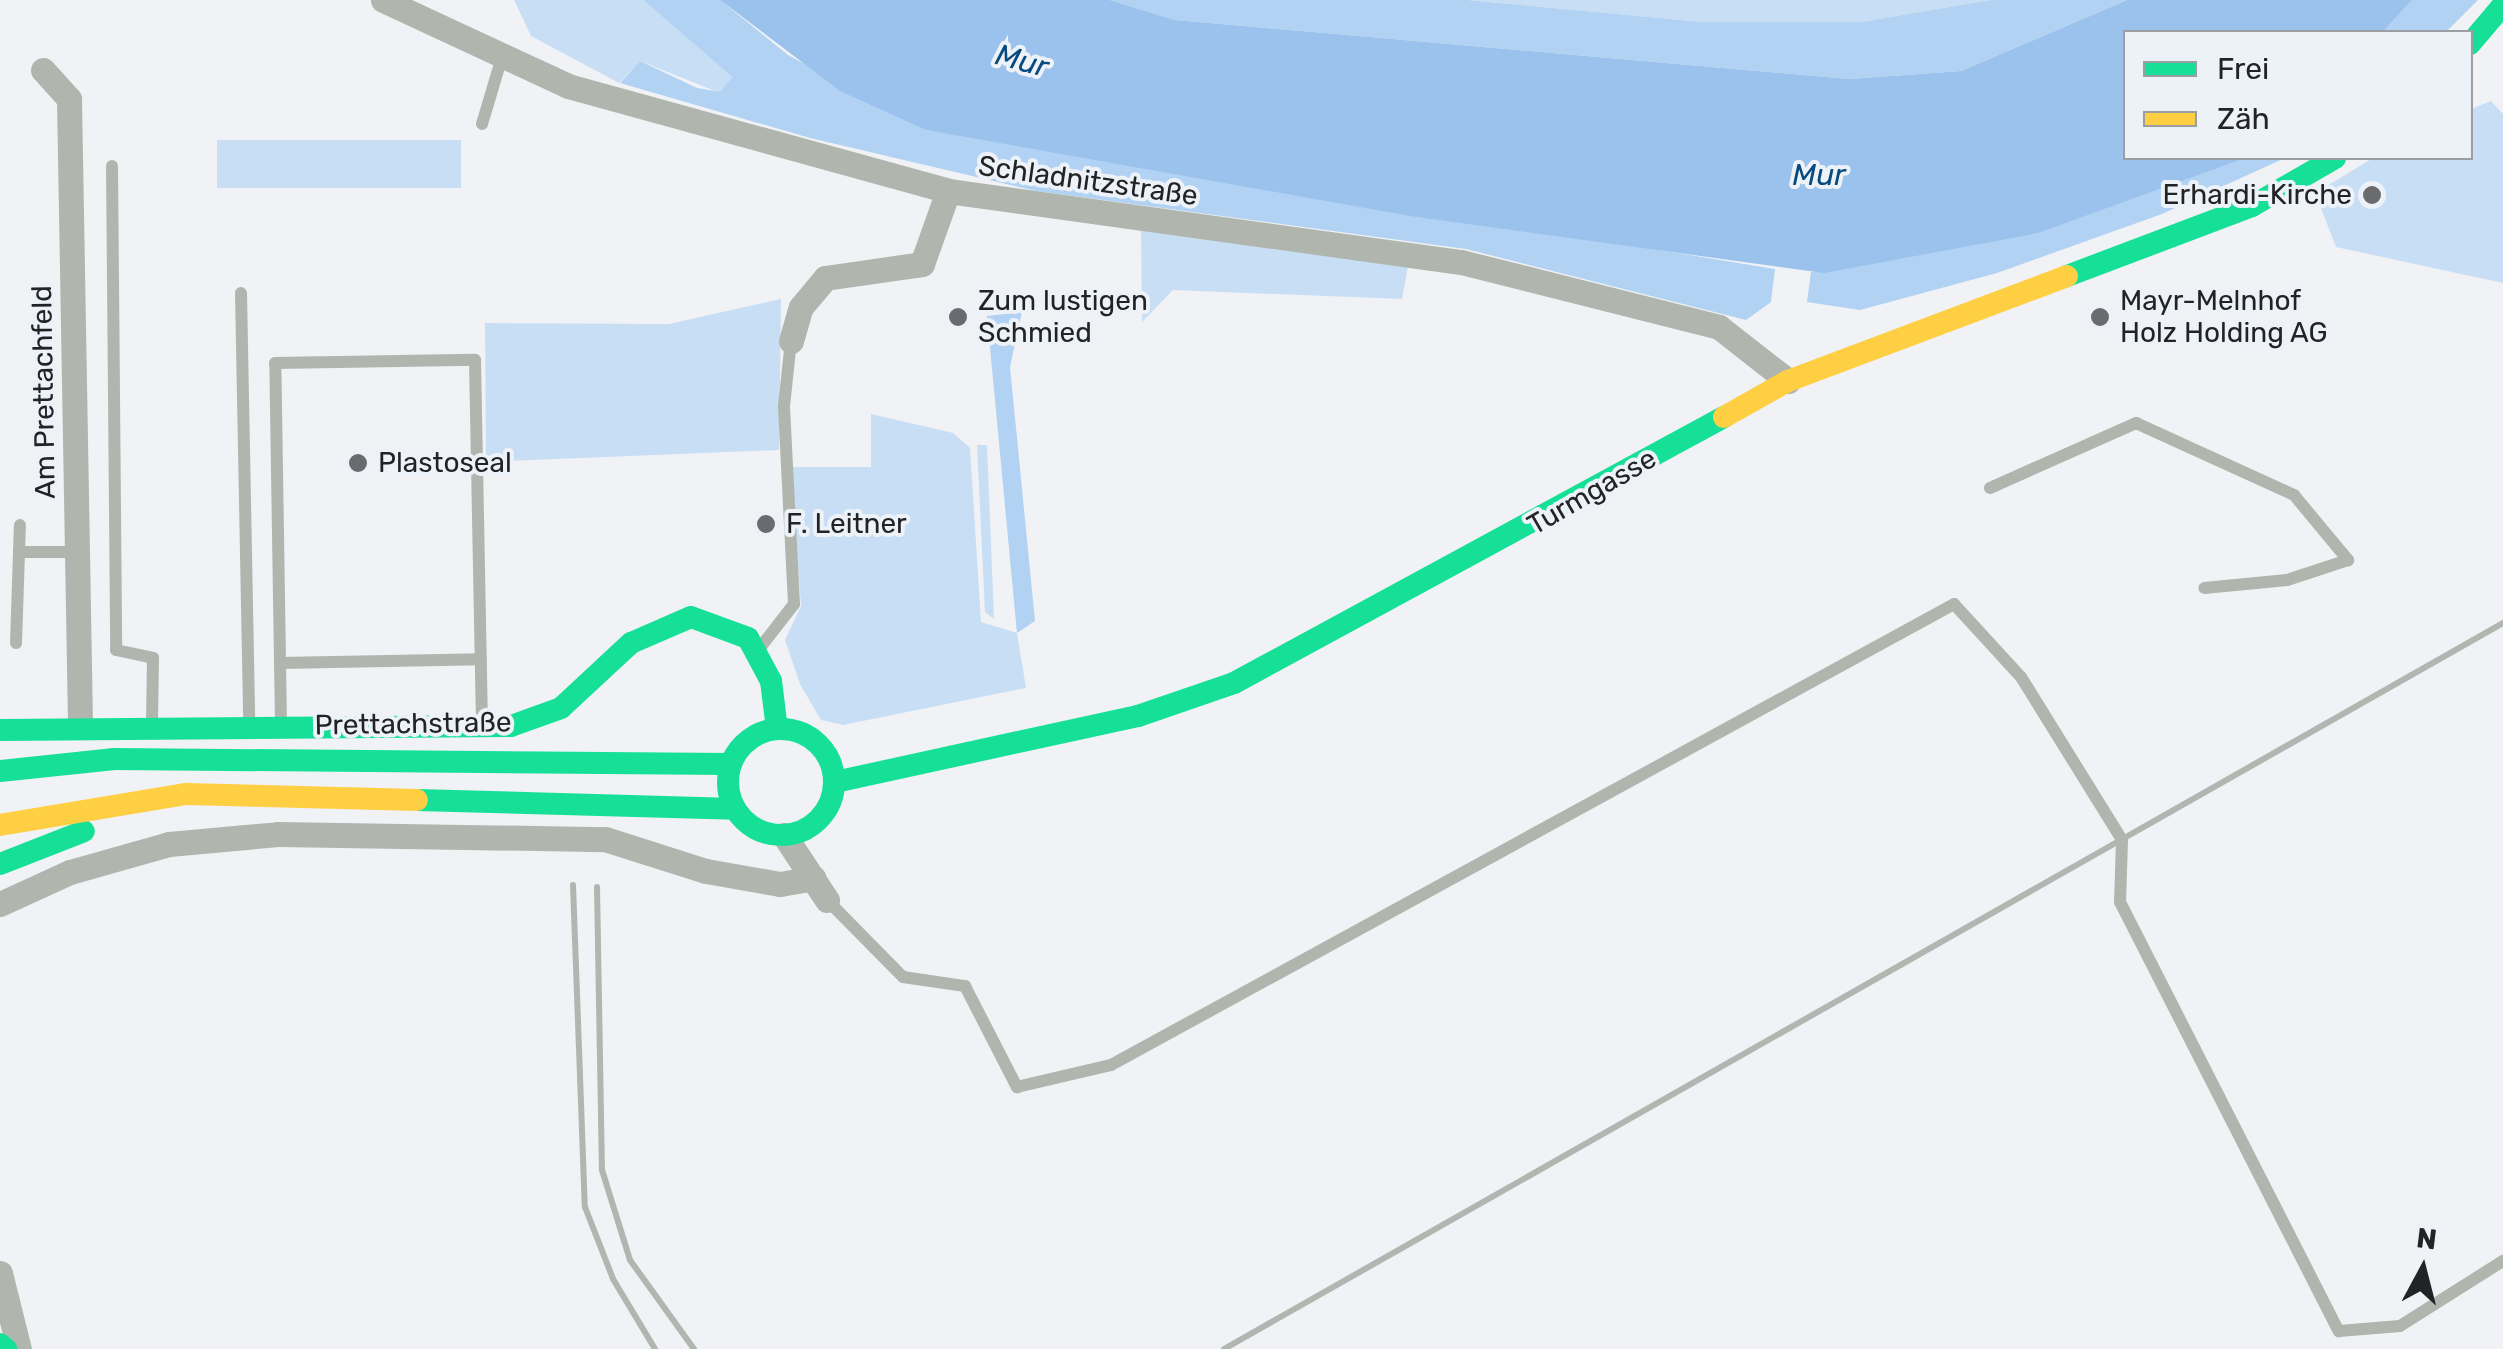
<!DOCTYPE html>
<meta charset="utf-8">
<style>
body{margin:0}
#map{position:relative;width:2503px;height:1349px;overflow:hidden;background:#f0f2f5;font-family:Rubik,sans-serif}
div>[style]{position:absolute}
[style*='--x']{left:calc(var(--x)*1px);top:calc(var(--y)*1px);width:calc(var(--w)*1px);rotate:calc(var(--a)*1deg)}
.green>*{inset:0;background:#c8def5;transform-origin:0 0}
.forest>*{inset:0;background:#b2d2f4}
.water>*{inset:0;background:#9ac2ec}
.lane>*{height:12px;margin:-6px;padding:0 6px;transform-origin:6px;border-radius:6px;background:#b0b6ad}
.street>*{height:25px;margin:-12.5px;padding:0 12.5px;transform-origin:12.5px;border-radius:12.5px;background:#b0b6ad}
.fast>*{height:22px;margin:-11px;padding:0 11px;transform-origin:11px;border-radius:11px;background:#16e098}
.fast>.ring{margin:-11px;padding:0;box-sizing:content-box;background:none;border:22px solid #16e098;border-radius:50%}
.slow>*{height:22px;margin:-11px;padding:0 11px;transform-origin:11px;border-radius:11px;background:#ffcf43}
.rail>*{height:6px;margin:-3px;padding:0 3px;transform-origin:3px;border-radius:3px;background:#b1b6b0}
.dots>*{width:28px;height:28px;translate:-50% -50%;box-sizing:border-box;border:5px solid #edf2f8;border-radius:50%}
span{translate:-50% -50%;white-space:nowrap;text-align:center;line-height:1.15;-webkit-text-stroke:8px #edf2f8;paint-order:stroke}
.street-label{font-size:28px;color:#212325}
.poi-label{font-size:28px;color:#212325}
.right{translate:-100% -50%;text-align:right}
.left{translate:0 -50%;text-align:left}
.water-label{font-size:30px;color:#08497e;font-style:italic}
.legend{position:absolute;left:2123px;top:30px;width:350px;height:130px;box-sizing:border-box;background:#edf2f8;border:2px solid #9b9fa4;margin:0;padding:12px 18px;list-style:none;font-size:30px;color:#212325}
.legend li{display:flex;align-items:center;gap:20px;height:50px}
.legend b{width:50px;border:2px solid #9b9fa4}
.north{position:absolute;left:2373px;top:1219px;width:100px;height:100px;-webkit-text-stroke:8px #edf2f8;paint-order:stroke;rotate:7deg;font-size:28px;font-weight:700;line-height:40px;text-align:center;color:#212325}
.north::after{content:'';display:block;margin:auto;width:35px;height:45px;background:#212325;clip-path:polygon(50% 0,100% 100%,50% 72%,0 100%)}
</style>
<div id="map">
<div class="green">
<i style="clip-path:polygon(514px 0,643px 0,732px 77px,720px 93px,640px 61px,619px 83px,531px 36px)"></i>
<i style="clip-path:polygon(1468px 0,1991px 0,1861px 22px,1702px 22px)"></i>
<i style="clip-path:polygon(2491px 101px,2503px 114px,2503px 283px,2336px 247px,2315px 193px,2373px 158px,2470px 158px,2471px 109px)"></i>
<i style="left:217px;top:140px;width:244px;height:48px"></i>
<i style="clip-path:polygon(1141px 226px,1409px 261px,1402px 299px,1173px 290px,1142px 322px)"></i>
<i style="clip-path:polygon(781px 299px,779px 450px,486px 462px,485px 323px,669px 324px)"></i>
<i style="clip-path:polygon(871px 414px,953px 433px,970px 448px,981px 622px,1017px 633px,1026px 688px,843px 725px,821px 720px,800px 684px,785px 640px,801px 606px,791px 467px,871px 467px)"></i>
<i style="clip-path:polygon(977px 445px,987px 445px,994px 619px,985px 612px)"></i>
</div>
<div class="forest">
<i style="clip-path:polygon(643px 0,720px 0,788px 55px,926px 130px,1775px 269px,1771px 302px,1746px 320px,1466px 249px,1036px 191px,810px 138px,620px 83px,640px 61px,697px 88px,720px 92px,732px 77px)"></i>
<i style="clip-path:polygon(1110px 0,1468px 0,1702px 22px,1861px 22px,1991px 0,2127px 0,1961px 71px,1849px 79px,1175px 20px)"></i>
<i style="clip-path:polygon(2412px 0,2478px 0,2446px 32px,2383px 32px)"></i>
<i style="clip-path:polygon(2246px 158px,2285px 158px,2162px 214px,1997px 273px,1860px 310px,1807px 302px,1811px 272px,2039px 233px)"></i>
<i style="clip-path:polygon(1022px 312px,1010px 367px,1035px 621px,1017px 633px,987px 316px)"></i>
</div>
<div class="water">
<i style="clip-path:polygon(720px 0,1110px 0,1175px 20px,1849px 79px,1961px 71px,2127px 0,2412px 0,2383px 32px,2126px 32px,2126px 158px,2246px 158px,2039px 233px,1824px 273px,1410px 216px,926px 130px,840px 91px)"></i>
</div>
<div class="lane">
<i style="--x:482;--y:124;--w:70;--a:-73.4"></i>
<i style="--x:112;--y:166;--w:484;--a:89.5"></i>
<i style="--x:116;--y:650;--w:38;--a:12"></i>
<i style="--x:153;--y:658;--w:65;--a:90.9"></i>
<i style="--x:241;--y:293;--w:432;--a:88.9"></i>
<i style="--x:1990;--y:488;--w:160;--a:-24"></i>
<i style="--x:2136;--y:423;--w:174;--a:24.5"></i>
<i style="--x:2294;--y:495;--w:85;--a:50.3"></i>
<i style="--x:2348;--y:560;--w:64;--a:161.8"></i>
<i style="--x:2287;--y:580;--w:83;--a:174.5"></i>
<i style="--x:19;--y:552;--w:27;--a:-88"></i>
<i style="--x:16;--y:643;--w:91;--a:-88.1"></i>
<i style="--x:19;--y:552;--w:58;--a:0"></i>
<i style="--x:759;--y:649;--w:57;--a:-52.1"></i>
<i style="--x:794;--y:604;--w:198;--a:-92.9"></i>
<i style="--x:784;--y:406;--w:65;--a:-83.9"></i>
<i style="--x:280;--y:663;--w:201;--a:-1.1"></i>
<i style="--x:281;--y:725;--w:362;--a:-90.9"></i>
<i style="--x:275;--y:363;--w:200;--a:-0.9"></i>
<i style="--x:475;--y:360;--w:365;--a:88.9"></i>
<i style="--x:827;--y:900;--w:108;--a:45.4"></i>
<i style="--x:903;--y:977;--w:63;--a:8.3"></i>
<i style="--x:965;--y:986;--w:114;--a:62.8"></i>
<i style="--x:1017;--y:1087;--w:97;--a:-13.2"></i>
<i style="--x:1111;--y:1065;--w:961;--a:-28.67"></i>
<i style="--x:1954;--y:604;--w:99;--a:47.5"></i>
<i style="--x:2021;--y:677;--w:192;--a:58.2"></i>
<i style="--x:2122;--y:840;--w:62;--a:91.8"></i>
<i style="--x:2120;--y:902;--w:482;--a:63"></i>
<i style="--x:2339;--y:1331;--w:61;--a:-4.7"></i>
<i style="--x:2400;--y:1326;--w:122;--a:-32.3"></i>
</div>
<div class="street">
<i style="--x:383;--y:0;--w:204;--a:24.9"></i>
<i style="--x:568;--y:86;--w:394;--a:15.4"></i>
<i style="--x:948;--y:191;--w:518;--a:7.88"></i>
<i style="--x:1461;--y:262;--w:266;--a:14.1"></i>
<i style="--x:1719;--y:327;--w:88;--a:38"></i>
<i style="--x:43;--y:70;--w:39;--a:48"></i>
<i style="--x:69;--y:99;--w:625;--a:88.99"></i>
<i style="--x:791;--y:341;--w:35;--a:-74"></i>
<i style="--x:801;--y:307;--w:38;--a:-50"></i>
<i style="--x:825;--y:278;--w:98;--a:-8.2"></i>
<i style="--x:922;--y:264;--w:77;--a:-70.4"></i>
<i style="--x:784;--y:835;--w:78;--a:56.5"></i>
<i style="--x:0;--y:904;--w:77;--a:-24.6"></i>
<i style="--x:70;--y:872;--w:103;--a:-15.8"></i>
<i style="--x:169;--y:844;--w:109;--a:-5.2"></i>
<i style="--x:278;--y:834;--w:327;--a:0.9"></i>
<i style="--x:605;--y:839;--w:106;--a:17.6"></i>
<i style="--x:706;--y:871;--w:75;--a:10"></i>
<i style="--x:780;--y:884;--w:34;--a:-10"></i>
<i style="--x:0;--y:1273;--w:78;--a:76"></i>
</div>
<div class="fast">
<i style="--x:2470;--y:44;--w:51;--a:-49.8"></i>
<i style="--x:2067;--y:276;--w:198;--a:-20.7"></i>
<i style="--x:2252;--y:206;--w:96;--a:-30"></i>
<i class="ring" style="left:728px;top:729px;width:84px;height:84px"></i>
<i style="--x:0;--y:730;--w:511;--a:-0.45"></i>
<i style="--x:511;--y:726;--w:53;--a:-19.8"></i>
<i style="--x:561;--y:708;--w:96;--a:-42.9"></i>
<i style="--x:631;--y:643;--w:65;--a:-23.4"></i>
<i style="--x:691;--y:617;--w:61;--a:20.2"></i>
<i style="--x:748;--y:638;--w:49;--a:61.9"></i>
<i style="--x:771;--y:681;--w:48;--a:82.9"></i>
<i style="--x:0;--y:771;--w:115;--a:-6"></i>
<i style="--x:114;--y:759;--w:617;--a:0.46"></i>
<i style="--x:835;--y:782;--w:310;--a:-12.3"></i>
<i style="--x:1138;--y:716;--w:102;--a:-19"></i>
<i style="--x:1234;--y:683;--w:558;--a:-28.5"></i>
<i style="--x:417;--y:800;--w:318;--a:1.6"></i>
<i style="--x:0;--y:864;--w:90;--a:-21.4"></i>
<i style="--x:0;--y:1344;--w:8;--a:40"></i>
</div>
<div class="slow">
<i style="--x:1724;--y:417;--w:73;--a:-29.4"></i>
<i style="--x:1788;--y:381;--w:298;--a:-20.6"></i>
<i style="--x:0;--y:825;--w:189;--a:-9.5"></i>
<i style="--x:186;--y:794;--w:231;--a:1.5"></i>
</div>
<div class="rail">
<i style="--x:573;--y:885;--w:322;--a:87.9"></i>
<i style="--x:585;--y:1207;--w:77;--a:68.7"></i>
<i style="--x:613;--y:1279;--w:82;--a:59"></i>
<i style="--x:597;--y:887;--w:283;--a:89"></i>
<i style="--x:602;--y:1170;--w:94;--a:72.7"></i>
<i style="--x:630;--y:1260;--w:110;--a:54.3"></i>
<i style="--x:1224;--y:1349;--w:1471;--a:-29.58"></i>
</div>
<div class="dots">
<i style="left:2372px;top:195px;background:#696b6e"></i>
<i style="left:958px;top:317px;background:#696b6e"></i>
<i style="left:2100px;top:317px;background:#696b6e"></i>
<i style="left:358px;top:463px;background:#696b6e"></i>
<i style="left:766px;top:524px;background:#696b6e"></i>
</div>
<div class="street-label">
<span style="left:1088px;top:181px;rotate:8deg">Schladnitzstraße</span>
<span style="left:44px;top:392px;rotate:-91deg">Am Prettachfeld</span>
<span style="left:1592px;top:492px;rotate:-30deg">Turmgasse</span>
<span style="left:413px;top:724px;rotate:-1deg">Prettachstraße</span>
</div>
<div class="poi-label">
<span class="right" style="left:2352px;top:195px">Erhardi-Kirche</span>
<span class="left" style="left:978px;top:317px">Zum lustigen<br>Schmied</span>
<span class="left" style="left:2120px;top:317px">Mayr-Melnhof<br>Holz Holding AG</span>
<span class="left" style="left:378px;top:463px">Plastoseal</span>
<span class="left" style="left:786px;top:524px">F. Leitner</span>
</div>
<div class="water-label">
<span style="left:1022px;top:61px;rotate:15deg">Mur</span>
<span style="left:1819px;top:175px">Mur</span>
</div>
<ul class="legend">
<li><b style="height:12px;background:#16e098"></b>Frei</li>
<li><b style="height:12px;background:#ffcf43"></b>Zäh</li>
</ul>
<div class="north">N</div>
</div>
